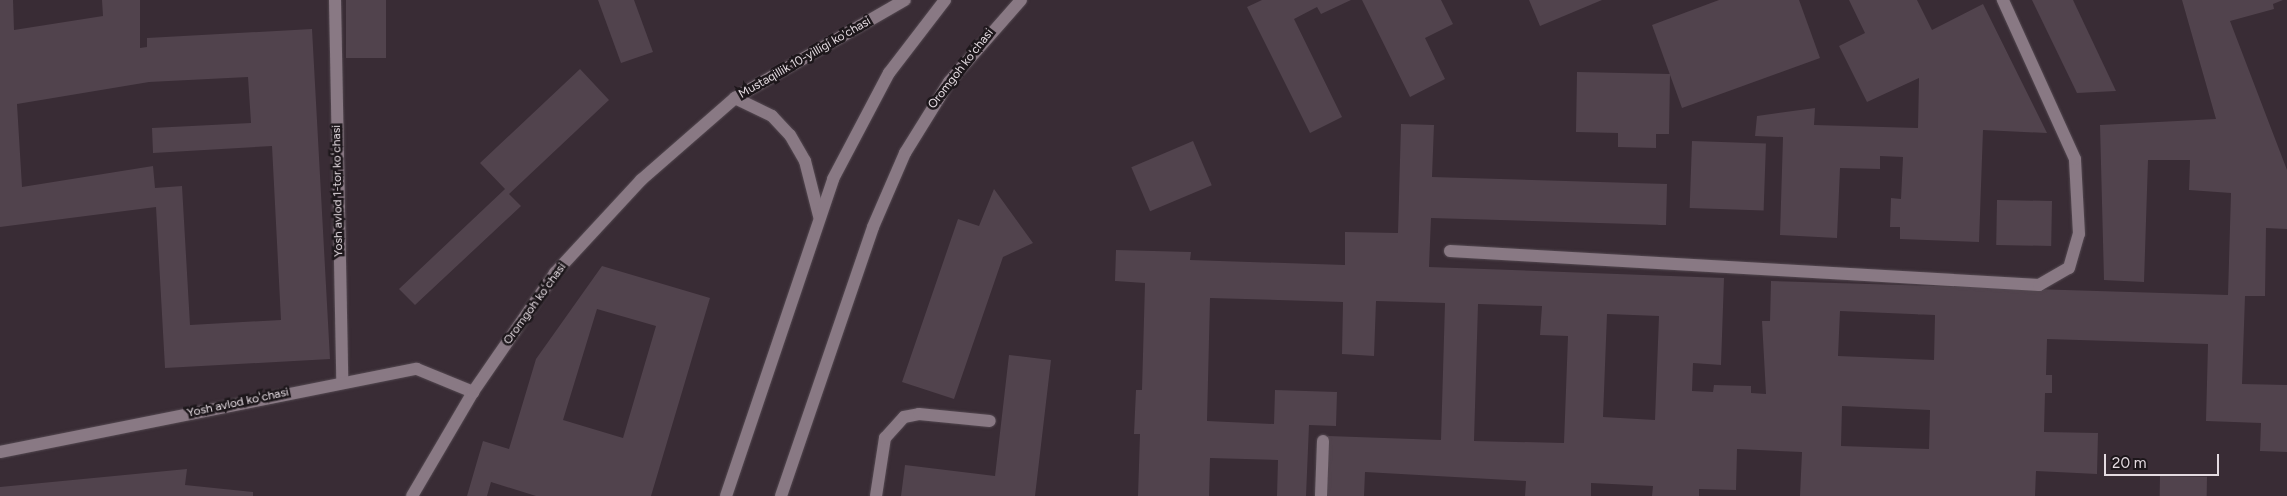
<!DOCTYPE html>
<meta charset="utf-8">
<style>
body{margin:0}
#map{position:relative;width:2287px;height:496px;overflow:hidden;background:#392c35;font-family:Figtree,sans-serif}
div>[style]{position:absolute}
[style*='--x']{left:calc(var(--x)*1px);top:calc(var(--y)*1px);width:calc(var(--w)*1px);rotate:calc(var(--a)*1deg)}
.building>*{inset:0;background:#51434d;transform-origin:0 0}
.roads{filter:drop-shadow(0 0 1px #534850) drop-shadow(0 0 1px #534850)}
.service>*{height:12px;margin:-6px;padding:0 6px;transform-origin:6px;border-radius:6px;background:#897984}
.minor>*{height:12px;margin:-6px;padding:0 6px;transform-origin:6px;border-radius:6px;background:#897984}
.secondary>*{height:12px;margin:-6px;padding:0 6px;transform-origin:6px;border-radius:6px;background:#897984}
span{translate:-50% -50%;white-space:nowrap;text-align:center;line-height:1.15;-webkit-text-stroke:5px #1d171b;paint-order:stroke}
.street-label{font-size:12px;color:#e4dbe1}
.scale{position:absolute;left:2104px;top:454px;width:115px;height:22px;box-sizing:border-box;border:2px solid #e4dbe1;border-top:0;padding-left:6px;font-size:15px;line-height:18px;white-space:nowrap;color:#e4dbe1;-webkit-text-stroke:4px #1d171b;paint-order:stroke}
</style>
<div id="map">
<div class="building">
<i style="clip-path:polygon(evenodd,0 0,13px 0,14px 30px,103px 16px,102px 0,140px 0,140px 48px,147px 47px,147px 38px,312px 29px,330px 359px,165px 368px,156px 207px,0 227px,0 0,248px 77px,251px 123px,152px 128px,153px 153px,272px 146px,281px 320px,190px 325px,182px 186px,155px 188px,153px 166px,22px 187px,17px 104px,149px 82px,248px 77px)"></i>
<i style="left:346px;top:0;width:40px;height:58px"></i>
<i style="clip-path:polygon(598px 0,634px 0,653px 52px,621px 63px)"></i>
<i style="clip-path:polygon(1262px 0,1351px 0,1321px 14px,1317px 7px,1294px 19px,1342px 117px,1310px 133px,1247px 7px)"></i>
<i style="clip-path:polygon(1362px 0,1441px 0,1453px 24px,1425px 38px,1445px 79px,1410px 97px)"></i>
<i style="clip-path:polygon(1529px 0,1602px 0,1540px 26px)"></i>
<i style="clip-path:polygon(1719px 0,1799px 0,1820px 58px,1682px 108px,1652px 25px)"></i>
<i style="clip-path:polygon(1849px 0,1917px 0,1932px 30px,1983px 4px,2047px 133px,1983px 130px,1979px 242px,1900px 239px,1900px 227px,1890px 227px,1891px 198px,1901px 199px,1903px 157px,1880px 156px,1880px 169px,1840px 168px,1837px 238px,1780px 235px,1783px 137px,1755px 136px,1757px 116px,1815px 108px,1814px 125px,1918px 128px,1919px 78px,1867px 102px,1839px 46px,1865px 33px)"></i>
<i style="clip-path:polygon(2032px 0,2073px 0,2116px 91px,2077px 93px)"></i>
<i style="clip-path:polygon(evenodd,2182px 0,2283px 0,2273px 4px,2274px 9px,2230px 21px,2287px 170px,2287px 229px,2266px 228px,2265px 296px,2245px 296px,2242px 384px,2287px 385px,2287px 452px,2260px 451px,2261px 423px,2206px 421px,2208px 344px,2047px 339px,2046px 375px,2052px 375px,2052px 393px,2045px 393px,2044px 432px,2098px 433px,2097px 474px,2036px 471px,2035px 496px,1800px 496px,1802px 452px,1737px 449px,1736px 490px,1699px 489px,1699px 496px,1652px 496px,1653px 486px,1591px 483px,1591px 496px,1525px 496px,1526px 481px,1365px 472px,1364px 496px,1326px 496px,1328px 436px,1441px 440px,1445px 303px,1376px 301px,1374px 356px,1342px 354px,1343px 302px,1210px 298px,1207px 421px,1274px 424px,1275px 390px,1337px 392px,1336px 426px,1309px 425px,1306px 496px,1277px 496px,1278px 460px,1210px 458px,1209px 496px,1138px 496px,1140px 434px,1134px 434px,1136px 390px,1142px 390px,1145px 283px,1115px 281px,1116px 250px,1191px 252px,1190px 260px,1345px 265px,1345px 232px,1398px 233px,1401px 124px,1434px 125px,1432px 177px,1667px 184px,1666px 225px,1431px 218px,1429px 267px,1724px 278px,1721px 365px,1693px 363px,1692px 391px,1713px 392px,1714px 385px,1751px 386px,1751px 393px,1766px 394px,1762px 321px,1770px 321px,1771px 281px,2228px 295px,2231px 193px,2189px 190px,2190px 160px,2148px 160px,2144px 282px,2104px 280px,2100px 125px,2216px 119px,2182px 0,1478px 304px,1542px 306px,1540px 335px,1568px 336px,1564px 443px,1474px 441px,1478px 304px,2182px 0,1840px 311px,1935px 315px,1934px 360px,1838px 356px,1840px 311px,2182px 0,1607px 314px,1659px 316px,1655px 420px,1603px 417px,1607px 314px,2182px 0,1842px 406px,1930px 410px,1929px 449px,1841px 446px,1842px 406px)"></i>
<i style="clip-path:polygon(580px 69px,609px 100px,509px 194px,521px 206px,415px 305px,399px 289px,505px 189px,480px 163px)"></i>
<i style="clip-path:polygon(1577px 72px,1670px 74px,1669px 134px,1656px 134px,1656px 148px,1618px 147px,1618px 133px,1576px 132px)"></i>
<i style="left:1193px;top:141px;width:48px;height:67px;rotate:67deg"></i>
<i style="left:1692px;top:141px;width:74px;height:67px;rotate:2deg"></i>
<i style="clip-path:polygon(994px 189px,1033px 243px,1003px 257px,954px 399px,902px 382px,958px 219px,979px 226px)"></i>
<i style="left:1997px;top:200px;width:55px;height:45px;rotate:1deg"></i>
<i style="clip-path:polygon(evenodd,602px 266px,710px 298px,651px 496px,536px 496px,491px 482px,487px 496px,467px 496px,483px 441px,509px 449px,536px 359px,602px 266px,597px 309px,656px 326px,623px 438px,563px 420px,597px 309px)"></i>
<i style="clip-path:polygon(1009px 355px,1051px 360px,1035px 496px,901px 496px,905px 465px,995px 476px)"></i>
<i style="clip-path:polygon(187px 469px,185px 485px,253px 492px,253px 496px,0 496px,0 487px)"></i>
<i style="left:2160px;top:476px;width:47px;height:20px;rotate:1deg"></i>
</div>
<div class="roads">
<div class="service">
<i style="--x:876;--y:496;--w:59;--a:-81.2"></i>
<i style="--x:885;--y:438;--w:28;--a:-48"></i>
<i style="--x:904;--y:417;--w:15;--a:-11"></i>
<i style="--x:919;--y:414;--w:71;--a:5.6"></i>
</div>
<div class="minor">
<i style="--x:335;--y:0;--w:381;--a:88.9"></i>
<i style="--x:735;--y:98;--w:41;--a:25.9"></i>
<i style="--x:772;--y:116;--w:26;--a:47"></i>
<i style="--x:790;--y:135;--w:30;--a:60"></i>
<i style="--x:805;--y:161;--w:57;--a:75.7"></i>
<i style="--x:1450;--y:251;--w:590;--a:3.3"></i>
<i style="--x:2039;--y:285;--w:34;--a:-30"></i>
<i style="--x:2069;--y:268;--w:35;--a:-74"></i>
<i style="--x:2079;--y:234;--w:75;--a:-93.1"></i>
<i style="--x:2075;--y:159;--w:175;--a:-114.4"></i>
<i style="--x:0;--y:452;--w:425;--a:-11.3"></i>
<i style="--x:417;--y:369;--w:61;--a:22.3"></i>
<i style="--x:412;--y:496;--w:121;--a:-59.6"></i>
<i style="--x:473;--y:392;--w:145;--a:-55.4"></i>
<i style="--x:555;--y:273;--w:127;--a:-47.2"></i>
<i style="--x:641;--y:180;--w:125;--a:-41.1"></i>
<i style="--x:735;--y:98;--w:196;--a:-30"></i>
<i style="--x:1321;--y:496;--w:55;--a:-87.9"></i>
</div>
<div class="secondary">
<i style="--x:726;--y:496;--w:335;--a:-71.3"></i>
<i style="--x:833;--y:179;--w:120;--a:-62.2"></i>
<i style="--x:889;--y:73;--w:92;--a:-52.5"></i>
<i style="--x:781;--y:496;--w:284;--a:-71.1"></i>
<i style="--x:873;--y:227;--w:81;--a:-66.6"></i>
<i style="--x:905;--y:153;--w:84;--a:-58.2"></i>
<i style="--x:949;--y:82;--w:109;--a:-48.7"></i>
</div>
</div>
<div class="street-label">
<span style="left:805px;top:58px;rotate:-30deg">Mustaqillik 10-yilligi ko'chasi</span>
<span style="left:961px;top:69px;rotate:-52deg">Oromgoh koʻchasi</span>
<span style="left:338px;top:191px;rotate:-91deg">Yosh avlod 1-tor koʻchasi</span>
<span style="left:535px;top:304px;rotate:-54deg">Oromgoh koʻchasi</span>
<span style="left:238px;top:403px;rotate:-12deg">Yosh avlod koʻchasi</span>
</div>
<div class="scale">20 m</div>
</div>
